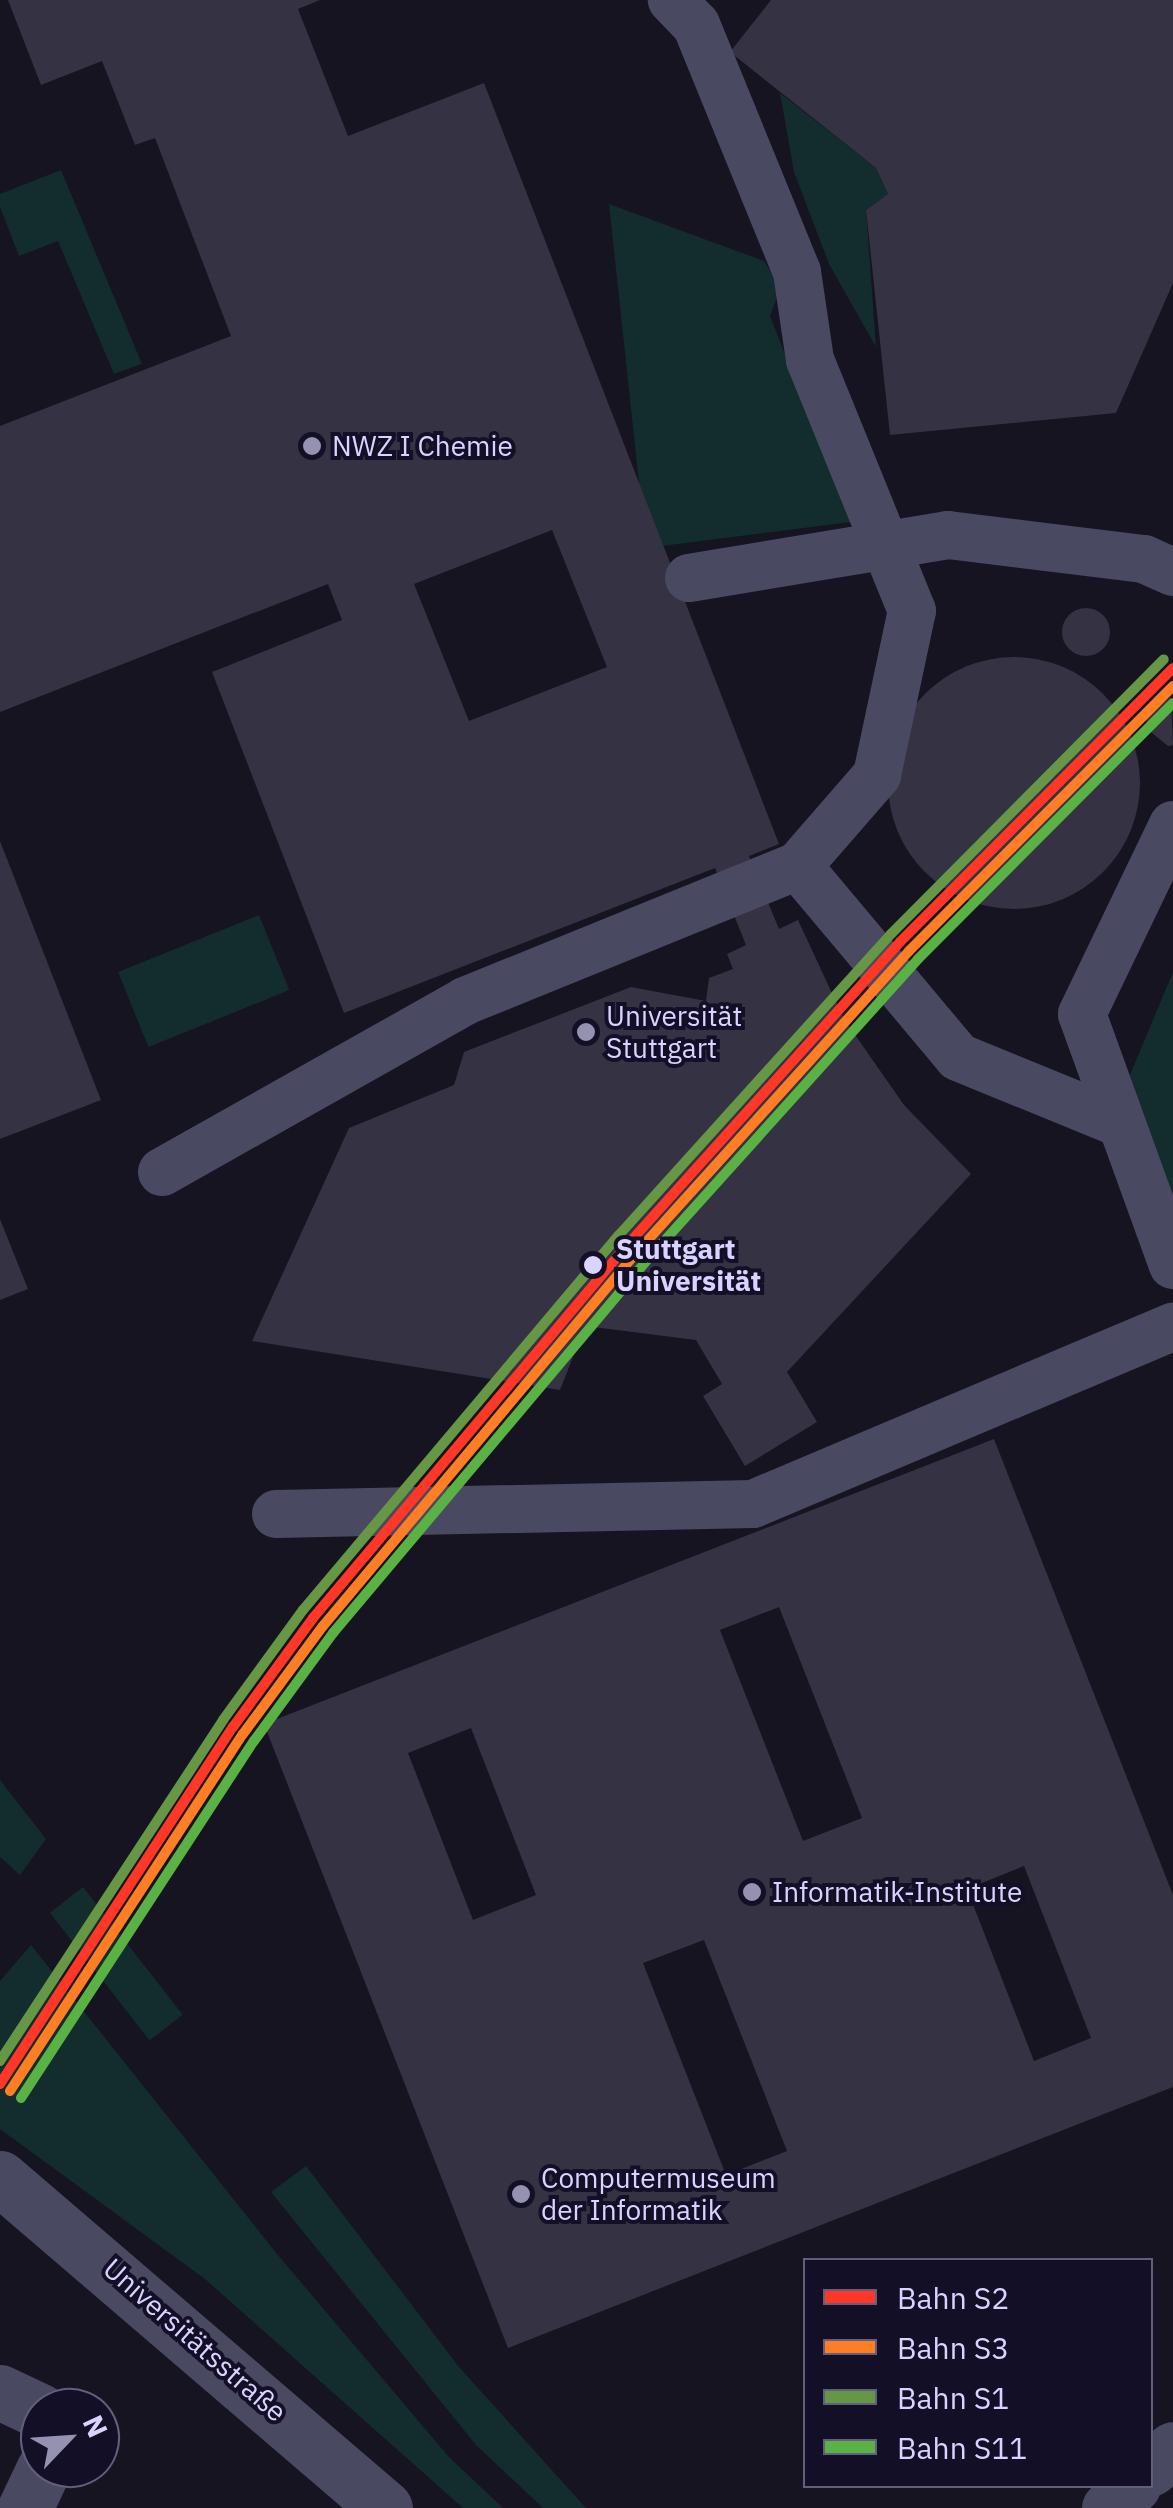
<!DOCTYPE html>
<meta charset="utf-8">
<style>
body{margin:0}
#map{position:relative;width:1173px;height:2508px;overflow:hidden;background:#161421;font-family:"IBM Plex Sans",sans-serif}
div>[style]{position:absolute}
[style*='--x']{left:calc(var(--x)*1px);top:calc(var(--y)*1px);width:calc(var(--w)*1px);rotate:calc(var(--a)*1deg)}
.green>*{inset:0;background:#132c2d;transform-origin:0 0}
.building>*{inset:0;background:#343243}
.round{border-radius:50%}
.pedestrian>*{height:48px;margin:-24px;padding:0 24px;transform-origin:24px;border-radius:24px;background:#4a4962}
.minor>*{height:55px;margin:-27.5px;padding:0 27.5px;transform-origin:27.5px;border-radius:27.5px;background:#4a4962}
.tertiary>*{height:55px;margin:-27.5px;padding:0 27.5px;transform-origin:27.5px;border-radius:27.5px;background:#4a4962}
.rail-1>*{height:10px;margin:-5px;padding:0 5px;transform-origin:5px;border-radius:5px;background:#ff3727}
.rail-2>*{height:10px;margin:-5px;padding:0 5px;transform-origin:5px;border-radius:5px;background:#ff7d24}
.rail-3>*{height:10px;margin:-5px;padding:0 5px;transform-origin:5px;border-radius:5px;background:#659745}
.rail-4>*{height:10px;margin:-5px;padding:0 5px;transform-origin:5px;border-radius:5px;background:#59b243}
.dots>*{width:28px;height:28px;translate:-50% -50%;box-sizing:border-box;border:5px solid #130f26;border-radius:50%}
span{translate:-50% -50%;white-space:nowrap;text-align:center;line-height:1.15;-webkit-text-stroke:8px #130f26;paint-order:stroke}
.poi-label{font-size:28px;color:#d9d4ff}
.left{translate:0 -50%;text-align:left}
.stop-label{font-size:28px;color:#d9d4ff;font-weight:700}
.street-label{font-size:28px;color:#d9d4ff}
.legend{position:absolute;left:803px;top:2258px;width:350px;height:230px;box-sizing:border-box;background:#130f26;border:2px solid #625e7d;margin:0;padding:12px 18px;list-style:none;font-size:30px;color:#d9d4ff}
.legend li{display:flex;align-items:center;gap:20px;height:50px}
.legend b{width:50px;border:2px solid #625e7d}
.north{position:absolute;left:20px;top:2388px;width:100px;height:100px;box-sizing:border-box;background:#130f26;border:2px solid #625e7d;border-radius:50%;rotate:65deg;font-size:28px;font-weight:700;line-height:40px;text-align:center;color:#d9d4ff}
.north::after{content:'';display:block;margin:auto;width:35px;height:45px;background:#9591b1;clip-path:polygon(50% 0,100% 100%,50% 72%,0 100%)}
</style>
<div id="map">
<div class="green">
<i style="clip-path:polygon(780px 93px,876px 168px,888px 194px,866px 210px,876px 347px,829px 264px,794px 172px)"></i>
<i style="clip-path:polygon(61px 170px,142px 364px,114px 374px,58px 241px,19px 256px,0 207px,0 194px)"></i>
<i style="clip-path:polygon(609px 204px,764px 261px,781px 287px,770px 316px,851px 522px,646px 548px)"></i>
<i style="left:259px;top:915px;width:81px;height:152px;rotate:68deg"></i>
<i style="clip-path:polygon(1173px 972px,1173px 1225px,1122px 1094px)"></i>
<i style="clip-path:polygon(0 1780px,46px 1839px,20px 1875px,0 1857px)"></i>
<i style="left:83px;top:1887px;width:162px;height:42px;rotate:52deg"></i>
<i style="clip-path:polygon(31px 1945px,277px 2254px,449px 2457px,503px 2508px,463px 2508px,205px 2279px,0 2129px,0 1981px)"></i>
<i style="clip-path:polygon(306px 2166px,459px 2367px,586px 2508px,543px 2508px,476px 2445px,271px 2192px)"></i>
</div>
<div class="building">
<i style="clip-path:polygon(evenodd,8px 0,320px 0,298px 9px,348px 136px,484px 83px,779px 844px,749px 856px,779px 929px,798px 920px,844px 1019px,904px 1105px,971px 1174px,787px 1372px,817px 1422px,745px 1466px,703px 1396px,722px 1384px,696px 1340px,585px 1326px,560px 1390px,252px 1341px,349px 1128px,454px 1085px,464px 1052px,631px 987px,706px 1001px,709px 978px,733px 969px,727px 954px,746px 945px,715px 868px,344px 1013px,212px 672px,342px 620px,328px 584px,0 712px,0 426px,231px 336px,155px 138px,135px 145px,102px 61px,41px 85px,8px 0,552px 530px,607px 667px,469px 721px,414px 584px,552px 530px)"></i>
<i style="clip-path:polygon(771px 0,1173px 0,1173px 283px,1116px 413px,890px 435px,866px 210px,888px 194px,876px 168px,730px 52px)"></i>
<i class="round" style="left:1062px;top:608px;width:48px;height:48px"></i>
<i class="round" style="left:888px;top:657px;width:252px;height:252px"></i>
<i style="clip-path:polygon(1171px 697px,1173px 745px,1168px 746px,1146px 728px,1147px 713px)"></i>
<i style="clip-path:polygon(0 841px,101px 1100px,0 1139px)"></i>
<i style="clip-path:polygon(0 1219px,28px 1289px,0 1300px)"></i>
<i style="clip-path:polygon(evenodd,994px 1439px,1173px 1895px,1173px 2087px,508px 2348px,264px 1724px,994px 1439px,779px 1607px,862px 1818px,803px 1841px,720px 1630px,779px 1607px,994px 1439px,471px 1728px,536px 1895px,473px 1920px,408px 1753px,471px 1728px,994px 1439px,1024px 1866px,1091px 2038px,1034px 2061px,967px 1889px,1024px 1866px,994px 1439px,704px 1940px,787px 2151px,726px 2175px,643px 1963px,704px 1940px)"></i>
</div>
<div class="pedestrian">
<i style="--x:689;--y:578;--w:263;--a:-9.4"></i>
<i style="--x:948;--y:535;--w:197;--a:7"></i>
<i style="--x:1144;--y:559;--w:32;--a:24"></i>
<i style="--x:1173;--y:825;--w:210;--a:115.7"></i>
<i style="--x:1082;--y:1014;--w:267;--a:70.1"></i>
<i style="--x:798;--y:866;--w:249;--a:50"></i>
<i style="--x:958;--y:1057;--w:172;--a:22.2"></i>
<i style="--x:162;--y:1172;--w:348;--a:-29.4"></i>
<i style="--x:465;--y:1001;--w:359;--a:-22.1"></i>
<i style="--x:798;--y:866;--w:121;--a:-49"></i>
<i style="--x:877;--y:775;--w:168;--a:-78"></i>
<i style="--x:912;--y:611;--w:271;--a:-112.1"></i>
<i style="--x:810;--y:360;--w:89;--a:-98.4"></i>
<i style="--x:797;--y:272;--w:267;--a:-112.2"></i>
<i style="--x:696;--y:25;--w:35;--a:-134"></i>
<i style="--x:276;--y:1514;--w:477;--a:-1.2"></i>
<i style="--x:753;--y:1504;--w:456;--a:-22.9"></i>
</div>
<div class="minor">
<i style="--x:0;--y:2392;--w:44;--a:25.4"></i>
<i style="--x:1150;--y:2469;--w:30;--a:-41"></i>
<i style="--x:25;--y:2508;--w:44;--a:-64.6"></i>
<i style="--x:1109;--y:2508;--w:33;--a:-43"></i>
</div>
<div class="tertiary">
<i style="--x:0;--y:2178;--w:507;--a:40.6"></i>
</div>
<div class="rail-1">
<i style="--x:0;--y:2084;--w:426;--a:-56.9"></i>
<i style="--x:233;--y:1727;--w:135;--a:-53.7"></i>
<i style="--x:313;--y:1618;--w:490;--a:-49.9"></i>
<i style="--x:629;--y:1243;--w:405;--a:-48"></i>
<i style="--x:900;--y:942;--w:387;--a:-45.1"></i>
</div>
<div class="rail-2">
<i style="--x:10;--y:2091;--w:426;--a:-56.9"></i>
<i style="--x:243;--y:1734;--w:134;--a:-53.5"></i>
<i style="--x:323;--y:1626;--w:490;--a:-50"></i>
<i style="--x:638;--y:1251;--w:404;--a:-47.9"></i>
<i style="--x:909;--y:951;--w:374;--a:-45.1"></i>
</div>
<div class="rail-3">
<i style="--x:0;--y:2061;--w:407;--a:-56.8"></i>
<i style="--x:223;--y:1720;--w:136;--a:-54"></i>
<i style="--x:303;--y:1610;--w:490;--a:-49.9"></i>
<i style="--x:619;--y:1235;--w:406;--a:-47.9"></i>
<i style="--x:891;--y:934;--w:387;--a:-45.2"></i>
</div>
<div class="rail-4">
<i style="--x:21;--y:2098;--w:426;--a:-56.9"></i>
<i style="--x:254;--y:1741;--w:134;--a:-53.8"></i>
<i style="--x:333;--y:1633;--w:489;--a:-49.9"></i>
<i style="--x:648;--y:1259;--w:404;--a:-48"></i>
<i style="--x:918;--y:959;--w:361;--a:-45.1"></i>
</div>
<div class="dots">
<i style="left:312px;top:446px;background:#9591b1"></i>
<i style="left:586px;top:1032px;background:#9591b1"></i>
<i style="left:593px;top:1265px;background:#d9d4ff"></i>
<i style="left:752px;top:1892px;background:#9591b1"></i>
<i style="left:521px;top:2194px;background:#9591b1"></i>
</div>
<div class="poi-label">
<span class="left" style="left:332px;top:446px">NWZ I Chemie</span>
<span class="left" style="left:606px;top:1032px">Universität<br>Stuttgart</span>
<span class="left" style="left:772px;top:1892px">Informatik-Institute</span>
<span class="left" style="left:541px;top:2194px">Computermuseum<br>der Informatik</span>
</div>
<div class="stop-label">
<span class="left" style="left:616px;top:1265px">Stuttgart<br>Universität</span>
</div>
<div class="street-label">
<span style="left:195px;top:2340px;rotate:41deg">Universitätsstraße</span>
</div>
<ul class="legend">
<li><b style="height:12px;background:#ff3727"></b>Bahn S2</li>
<li><b style="height:12px;background:#ff7d24"></b>Bahn S3</li>
<li><b style="height:12px;background:#659745"></b>Bahn S1</li>
<li><b style="height:12px;background:#59b243"></b>Bahn S11</li>
</ul>
<div class="north">N</div>
</div>
